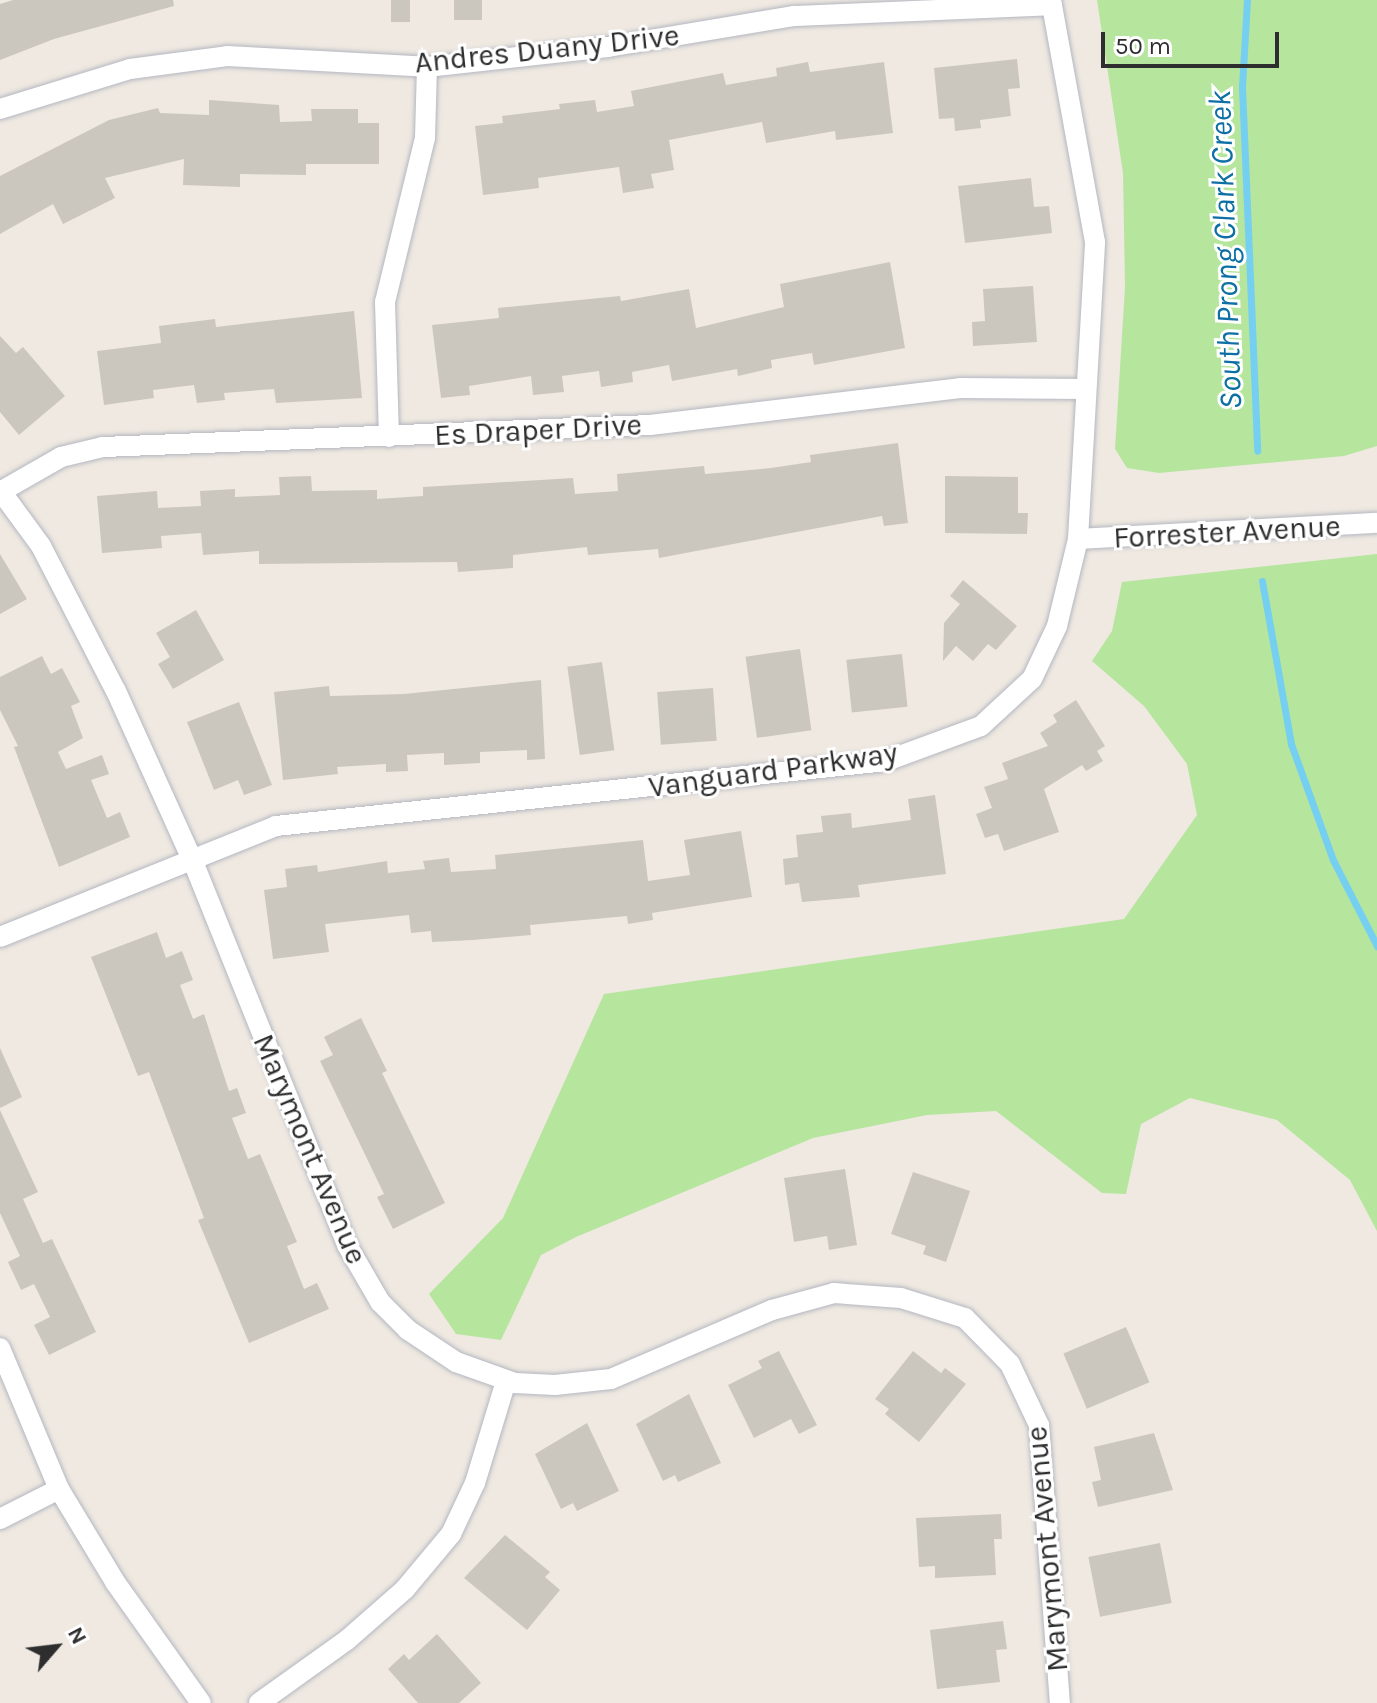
<!DOCTYPE html>
<style>
body{margin:0}
#map{position:relative;width:1377px;height:1703px;overflow:hidden;background:#efe9e1;font-family:Karla,sans-serif}
div>[style]{position:absolute}
[style*='--x']{left:calc(var(--x)*1px);top:calc(var(--y)*1px);width:calc(var(--w)*1px);rotate:calc(var(--a)*1deg)}
.green>*{inset:0;background:#b6e59e}
.stream>*{height:7px;margin:-3.5px;padding:0 3.5px;transform-origin:3.5px;border-radius:3.5px;background:#75cff0}
.building>*{inset:0;background:#cbc7bf;transform-origin:0 0}
.roads{filter:drop-shadow(0 0 2px #b4b7c1) drop-shadow(0 0 2px #b4b7c1)}
.street>*{height:20px;margin:-10px;padding:0 10px;transform-origin:10px;border-radius:10px;background:#fff}
span{translate:-50% -50%;white-space:nowrap;text-align:center;line-height:1.15;-webkit-text-stroke:6px #fff;paint-order:stroke}
.street-label{font-size:30px;color:#2e2e2e}
.water-label{font-size:32px;color:#0d6fa3;font-style:italic}
.north{position:absolute;left:16px;top:1607px;width:80px;height:80px;-webkit-text-stroke:6px #fff;paint-order:stroke;rotate:62deg;font-size:22px;font-weight:700;line-height:32px;text-align:center;color:#2e2e2e}
.north::after{content:'';display:block;margin:auto;width:28px;height:36px;background:#2e2e2e;clip-path:polygon(50% 0,100% 100%,50% 72%,0 100%)}
.scale{position:absolute;left:1101px;top:32px;width:178px;height:36px;box-sizing:border-box;border:4px solid #2e2e2e;border-top:0;padding-left:10px;font-size:24px;line-height:28px;white-space:nowrap;color:#2e2e2e;-webkit-text-stroke:6px #fff;paint-order:stroke}
</style>
<div id="map">
<div class="green">
<i style="clip-path:polygon(1097px 0,1377px 0,1377px 446px,1344px 456px,1159px 473px,1127px 468px,1115px 449px,1125px 287px,1123px 173px)"></i>
<i style="clip-path:polygon(1377px 554px,1377px 1231px,1350px 1180px,1277px 1120px,1190px 1098px,1141px 1124px,1126px 1194px,1102px 1193px,996px 1111px,927px 1115px,813px 1138px,576px 1237px,541px 1255px,501px 1340px,456px 1334px,429px 1294px,503px 1218px,604px 994px,1124px 919px,1197px 815px,1187px 764px,1144px 706px,1092px 661px,1112px 631px,1122px 582px)"></i>
</div>
<div class="stream">
<i style="--x:1247;--y:0;--w:87;--a:93.3"></i>
<i style="--x:1242;--y:87;--w:364;--a:87.6"></i>
<i style="--x:1262;--y:581;--w:166;--a:79.9"></i>
<i style="--x:1291;--y:744;--w:123;--a:70.1"></i>
<i style="--x:1333;--y:860;--w:97;--a:62.9"></i>
</div>
<div class="building">
<i style="clip-path:polygon(13px 0,173px 0,174px 6px,54px 39px,0 60px,0 4px)"></i>
<i style="left:391px;top:0;width:19px;height:22px"></i>
<i style="left:454px;top:0;width:28px;height:20px"></i>
<i style="clip-path:polygon(1017px 59px,1020px 88px,1008px 89px,1011px 116px,980px 120px,981px 128px,955px 131px,954px 118px,939px 119px,934px 68px)"></i>
<i style="clip-path:polygon(808px 62px,810px 72px,884px 62px,893px 133px,836px 140px,835px 131px,766px 143px,762px 122px,669px 140px,674px 170px,651px 174px,654px 188px,623px 193px,619px 167px,538px 178px,539px 188px,483px 195px,475px 126px,503px 123px,502px 116px,560px 109px,559px 104px,595px 100px,597px 112px,634px 106px,631px 91px,723px 73px,726px 85px,777px 76px,776px 68px)"></i>
<i style="clip-path:polygon(209px 100px,279px 105px,280px 122px,312px 121px,311px 109px,358px 109px,358px 123px,379px 123px,379px 164px,306px 164px,306px 175px,240px 174px,240px 187px,183px 185px,184px 159px,105px 178px,115px 198px,63px 224px,53px 204px,0 234px,0 176px,109px 120px,158px 108px,160px 113px,209px 115px)"></i>
<i style="clip-path:polygon(1031px 178px,1034px 207px,1049px 206px,1052px 233px,965px 243px,958px 186px)"></i>
<i style="clip-path:polygon(890px 262px,905px 348px,814px 365px,812px 353px,771px 360px,772px 368px,738px 376px,737px 369px,672px 381px,669px 365px,632px 372px,633px 382px,601px 387px,599px 371px,562px 376px,564px 392px,533px 395px,531px 376px,469px 386px,470px 395px,441px 398px,432px 325px,499px 318px,498px 308px,620px 296px,621px 301px,689px 289px,696px 328px,784px 307px,780px 284px)"></i>
<i style="clip-path:polygon(1033px 286px,1037px 342px,973px 346px,972px 322px,985px 321px,983px 289px)"></i>
<i style="clip-path:polygon(354px 311px,362px 398px,276px 403px,274px 389px,224px 393px,225px 400px,197px 403px,194px 385px,153px 390px,154px 398px,104px 405px,97px 351px,161px 343px,159px 326px,215px 319px,216px 327px)"></i>
<i style="clip-path:polygon(0 336px,16px 353px,23px 347px,65px 396px,19px 435px,0 412px)"></i>
<i style="clip-path:polygon(898px 443px,908px 523px,884px 526px,882px 516px,659px 558px,658px 549px,588px 555px,587px 547px,513px 555px,513px 568px,458px 572px,457px 562px,259px 564px,259px 551px,203px 555px,201px 533px,161px 536px,162px 548px,102px 553px,97px 496px,157px 491px,158px 508px,201px 506px,200px 491px,235px 489px,235px 497px,280px 495px,279px 477px,311px 476px,312px 491px,377px 490px,377px 499px,423px 496px,423px 487px,573px 478px,575px 494px,618px 491px,617px 474px,704px 466px,705px 474px,771px 468px,811px 462px,810px 455px)"></i>
<i style="clip-path:polygon(945px 476px,1018px 477px,1018px 513px,1028px 513px,1027px 534px,945px 533px)"></i>
<i style="clip-path:polygon(0 554px,27px 599px,0 614px)"></i>
<i style="clip-path:polygon(963px 580px,1017px 626px,996px 650px,988px 644px,973px 661px,956px 646px,943px 661px,944px 623px,960px 604px,950px 596px)"></i>
<i style="clip-path:polygon(196px 610px,224px 660px,173px 689px,158px 664px,170px 657px,156px 633px)"></i>
<i style="left:800px;top:649px;width:82px;height:55px;rotate:82deg"></i>
<i style="left:902px;top:654px;width:53px;height:56px;rotate:84deg"></i>
<i style="clip-path:polygon(42px 656px,51px 674px,62px 668px,80px 702px,71px 706px,83px 738px,58px 752px,66px 769px,102px 755px,109px 774px,91px 780px,107px 818px,120px 812px,130px 837px,59px 867px,14px 747px,18px 746px,0 710px,0 677px)"></i>
<i style="left:602px;top:662px;width:89px;height:35px;rotate:82deg"></i>
<i style="clip-path:polygon(541px 680px,545px 759px,527px 760px,527px 750px,480px 752px,480px 763px,444px 765px,444px 753px,407px 755px,408px 771px,386px 772px,386px 764px,337px 767px,338px 774px,283px 780px,274px 692px,329px 686px,330px 696px,404px 694px)"></i>
<i style="left:713px;top:688px;width:53px;height:56px;rotate:86deg"></i>
<i style="clip-path:polygon(1076px 700px,1105px 746px,1097px 751px,1103px 761px,1086px 771px,1082px 765px,1044px 789px,1059px 832px,1004px 851px,998px 834px,985px 838px,976px 814px,992px 808px,984px 787px,1008px 779px,1002px 763px,1048px 746px,1040px 733px,1057px 722px,1053px 715px)"></i>
<i style="clip-path:polygon(239px 702px,272px 785px,244px 795px,238px 780px,214px 790px,187px 722px)"></i>
<i style="clip-path:polygon(935px 795px,946px 874px,858px 885px,860px 897px,802px 902px,799px 883px,785px 885px,783px 859px,798px 857px,796px 835px,823px 832px,821px 816px,851px 813px,852px 828px,911px 820px,908px 799px)"></i>
<i style="clip-path:polygon(741px 831px,752px 897px,652px 913px,653px 920px,628px 924px,627px 916px,530px 925px,531px 935px,473px 940px,432px 942px,431px 931px,411px 933px,409px 915px,325px 924px,329px 952px,273px 959px,264px 890px,287px 887px,285px 869px,317px 865px,318px 872px,387px 861px,388px 873px,425px 869px,423px 861px,449px 858px,451px 872px,496px 869px,495px 855px,643px 840px,648px 881px,690px 875px,684px 840px)"></i>
<i style="clip-path:polygon(157px 932px,166px 958px,182px 951px,193px 980px,180px 985px,193px 1019px,204px 1014px,229px 1091px,237px 1088px,246px 1113px,232px 1118px,248px 1159px,260px 1154px,297px 1242px,287px 1246px,304px 1289px,317px 1283px,329px 1309px,249px 1343px,198px 1220px,204px 1218px,149px 1072px,138px 1076px,91px 957px)"></i>
<i style="clip-path:polygon(361px 1018px,387px 1071px,382px 1073px,445px 1203px,393px 1229px,377px 1197px,384px 1194px,320px 1061px,333px 1055px,324px 1037px)"></i>
<i style="clip-path:polygon(0 1048px,22px 1097px,0 1108px)"></i>
<i style="clip-path:polygon(0 1110px,38px 1192px,23px 1199px,43px 1243px,52px 1239px,96px 1332px,49px 1355px,34px 1325px,50px 1317px,34px 1284px,21px 1290px,8px 1262px,20px 1256px,0 1213px)"></i>
<i style="clip-path:polygon(845px 1169px,857px 1245px,829px 1250px,827px 1236px,794px 1242px,784px 1178px)"></i>
<i style="clip-path:polygon(913px 1172px,970px 1191px,946px 1262px,923px 1254px,926px 1246px,891px 1234px)"></i>
<i style="left:1126px;top:1327px;width:60px;height:68px;rotate:67deg"></i>
<i style="clip-path:polygon(779px 1351px,817px 1425px,799px 1434px,791px 1419px,754px 1438px,728px 1385px,762px 1368px,758px 1361px)"></i>
<i style="clip-path:polygon(913px 1351px,941px 1373px,945px 1368px,966px 1384px,919px 1442px,885px 1414px,889px 1409px,875px 1399px)"></i>
<i style="clip-path:polygon(689px 1394px,721px 1463px,678px 1482px,675px 1475px,663px 1481px,636px 1424px)"></i>
<i style="clip-path:polygon(587px 1423px,619px 1491px,577px 1511px,573px 1503px,561px 1509px,535px 1454px)"></i>
<i style="clip-path:polygon(1154px 1433px,1173px 1490px,1098px 1507px,1092px 1482px,1101px 1480px,1094px 1447px)"></i>
<i style="clip-path:polygon(1001px 1514px,1002px 1539px,994px 1539px,996px 1575px,935px 1578px,935px 1566px,919px 1567px,916px 1518px)"></i>
<i style="clip-path:polygon(505px 1535px,550px 1572px,545px 1577px,560px 1590px,527px 1630px,464px 1578px)"></i>
<i style="left:1160px;top:1543px;width:61px;height:73px;rotate:79deg"></i>
<i style="clip-path:polygon(1003px 1621px,1007px 1649px,996px 1650px,1000px 1682px,937px 1689px,930px 1630px)"></i>
<i style="clip-path:polygon(437px 1634px,481px 1683px,459px 1703px,418px 1703px,388px 1669px,404px 1654px,409px 1660px)"></i>
</div>
<div class="roads">
<div class="street">
<i style="--x:0;--y:109;--w:136;--a:-17.1"></i>
<i style="--x:130;--y:69;--w:98;--a:-7.6"></i>
<i style="--x:227;--y:56;--w:200;--a:3.1"></i>
<i style="--x:427;--y:67;--w:182;--a:-6.3"></i>
<i style="--x:608;--y:47;--w:189;--a:-9.5"></i>
<i style="--x:794;--y:16;--w:258;--a:-2.4"></i>
<i style="--x:389;--y:437;--w:135;--a:-91.7"></i>
<i style="--x:385;--y:302;--w:169;--a:-76.3"></i>
<i style="--x:425;--y:138;--w:71;--a:-88.4"></i>
<i style="--x:0;--y:490;--w:69;--a:53.8"></i>
<i style="--x:41;--y:546;--w:163;--a:62.7"></i>
<i style="--x:116;--y:691;--w:184;--a:65.7"></i>
<i style="--x:192;--y:859;--w:416;--a:68.1"></i>
<i style="--x:347;--y:1245;--w:66;--a:59.9"></i>
<i style="--x:380;--y:1302;--w:40;--a:45"></i>
<i style="--x:408;--y:1330;--w:58;--a:33.7"></i>
<i style="--x:456;--y:1362;--w:63;--a:19.6"></i>
<i style="--x:515;--y:1383;--w:40;--a:2.9"></i>
<i style="--x:555;--y:1385;--w:56;--a:-6.1"></i>
<i style="--x:611;--y:1379;--w:175;--a:-23.2"></i>
<i style="--x:772;--y:1310;--w:64;--a:-15.3"></i>
<i style="--x:834;--y:1293;--w:67;--a:4.3"></i>
<i style="--x:901;--y:1298;--w:67;--a:17.4"></i>
<i style="--x:965;--y:1318;--w:64;--a:45.6"></i>
<i style="--x:1010;--y:1364;--w:68;--a:64.6"></i>
<i style="--x:1039;--y:1425;--w:279;--a:85.7"></i>
<i style="--x:0;--y:492;--w:70;--a:-29.8"></i>
<i style="--x:61;--y:457;--w:43;--a:-13.4"></i>
<i style="--x:103;--y:447;--w:547;--a:-2.3"></i>
<i style="--x:650;--y:425;--w:312;--a:-6.8"></i>
<i style="--x:960;--y:388;--w:125;--a:0.5"></i>
<i style="--x:1078;--y:539;--w:299;--a:-3.1"></i>
<i style="--x:0;--y:937;--w:297;--a:-21.9"></i>
<i style="--x:276;--y:826;--w:613;--a:-6.08"></i>
<i style="--x:886;--y:761;--w:101;--a:-20.2"></i>
<i style="--x:981;--y:726;--w:69;--a:-42.7"></i>
<i style="--x:1032;--y:679;--w:59;--a:-64.7"></i>
<i style="--x:1057;--y:626;--w:89;--a:-76.4"></i>
<i style="--x:1078;--y:539;--w:297;--a:-86.7"></i>
<i style="--x:1095;--y:242;--w:246;--a:-100.3"></i>
<i style="--x:0;--y:1348;--w:153;--a:67.3"></i>
<i style="--x:59;--y:1489;--w:109;--a:58.9"></i>
<i style="--x:115;--y:1582;--w:148;--a:54.6"></i>
<i style="--x:0;--y:1519;--w:66;--a:-27"></i>
<i style="--x:259;--y:1703;--w:108;--a:-35.6"></i>
<i style="--x:347;--y:1640;--w:77;--a:-41.3"></i>
<i style="--x:405;--y:1589;--w:72;--a:-50.1"></i>
<i style="--x:451;--y:1534;--w:56;--a:-64.8"></i>
<i style="--x:475;--y:1483;--w:107;--a:-73.1"></i>
</div>
</div>
<div class="street-label">
<span style="left:547px;top:49px;rotate:-6deg">Andres Duany Drive</span>
<span style="left:538px;top:430px;rotate:-3deg">Es Draper Drive</span>
<span style="left:1227px;top:532px;rotate:-3deg">Forrester Avenue</span>
<span style="left:773px;top:770px;rotate:-8deg">Vanguard Parkway</span>
<span style="left:310px;top:1149px;rotate:67deg">Marymont Avenue</span>
<span style="left:1047px;top:1549px;rotate:-95deg">Marymont Avenue</span>
</div>
<div class="water-label">
<span style="left:1226px;top:250px;rotate:-92deg">South Prong Clark Creek</span>
</div>
<div class="north">N</div>
<div class="scale">50 m</div>
</div>
